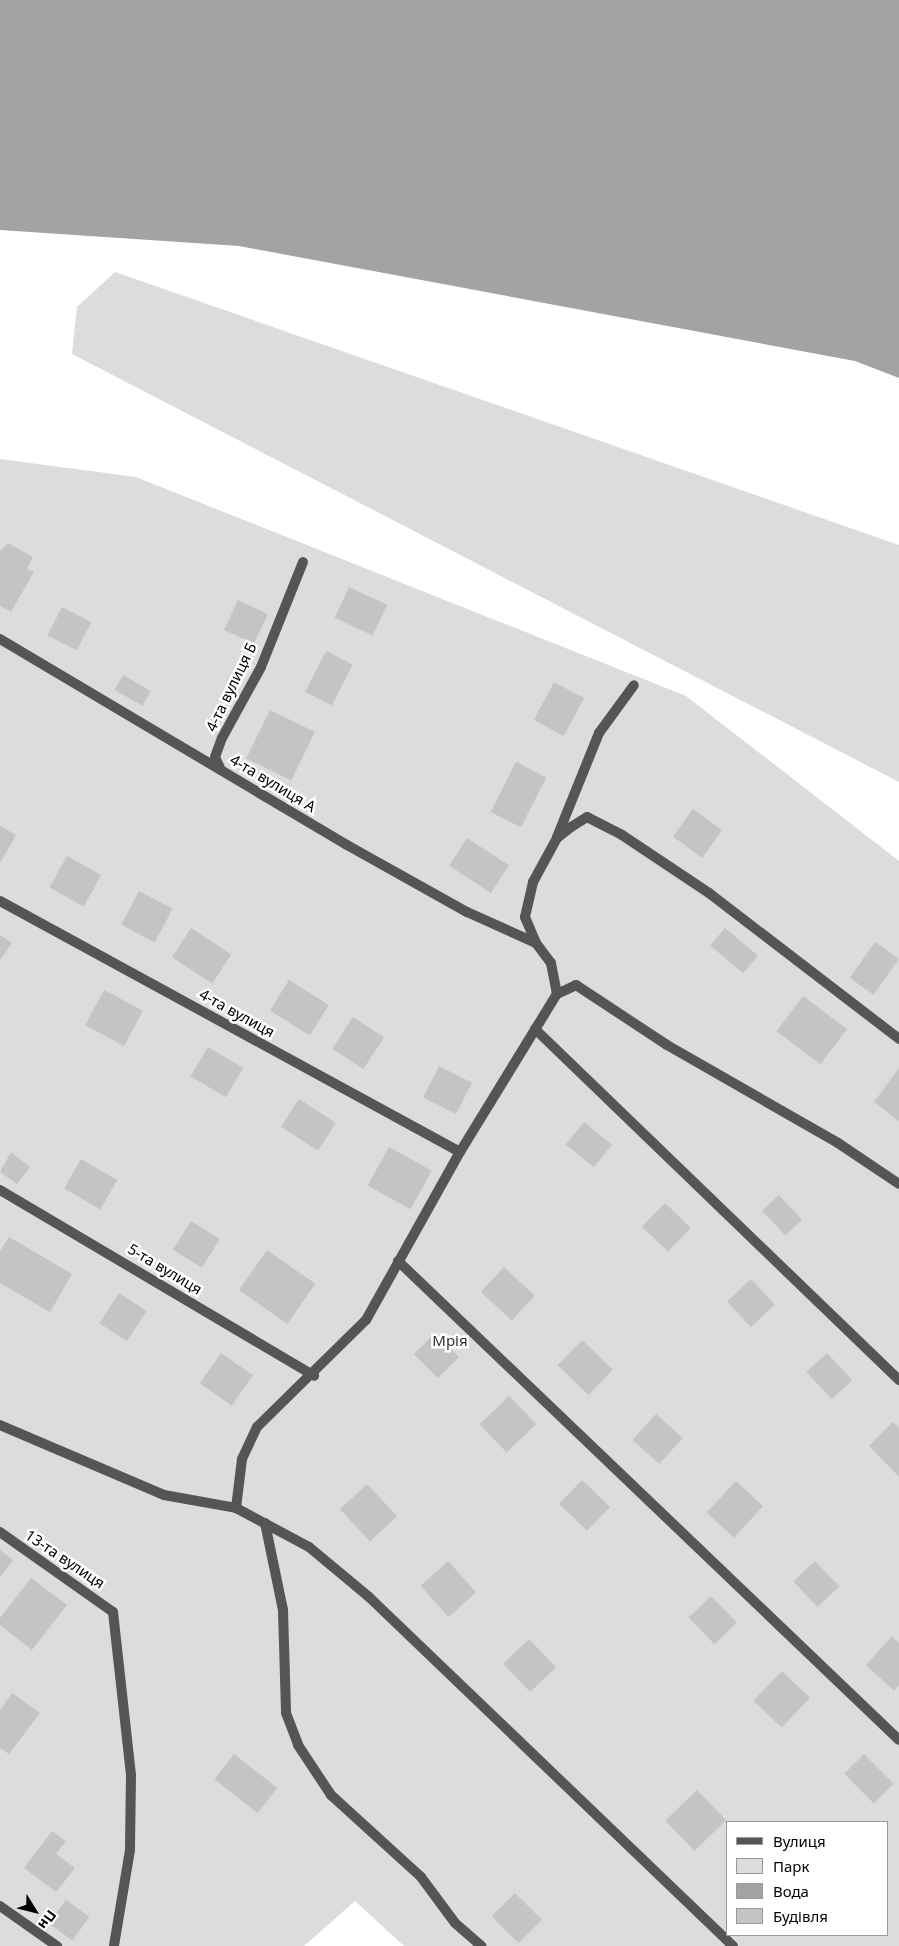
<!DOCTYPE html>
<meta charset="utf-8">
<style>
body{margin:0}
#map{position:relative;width:899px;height:1946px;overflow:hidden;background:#fff;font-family:"Noto Sans",sans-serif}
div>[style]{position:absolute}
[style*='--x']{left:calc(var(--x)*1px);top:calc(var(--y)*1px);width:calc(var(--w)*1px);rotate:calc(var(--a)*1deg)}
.green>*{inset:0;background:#dcdcdc}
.water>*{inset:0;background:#a3a3a3}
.building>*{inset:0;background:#c4c4c4;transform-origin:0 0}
.minor>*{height:10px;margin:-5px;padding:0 5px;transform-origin:5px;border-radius:5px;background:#555}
span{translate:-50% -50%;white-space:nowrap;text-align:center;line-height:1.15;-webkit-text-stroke:5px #fff;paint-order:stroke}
.street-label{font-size:15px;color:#000}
.park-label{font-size:15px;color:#333}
.legend{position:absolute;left:726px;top:1821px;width:162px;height:115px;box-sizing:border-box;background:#fff;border:1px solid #999;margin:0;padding:6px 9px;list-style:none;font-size:15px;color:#000}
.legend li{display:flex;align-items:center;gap:10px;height:25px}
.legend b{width:25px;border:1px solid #999}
.north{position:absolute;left:10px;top:1886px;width:50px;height:50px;-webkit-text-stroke:4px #fff;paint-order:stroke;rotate:126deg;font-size:14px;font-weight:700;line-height:20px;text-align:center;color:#000}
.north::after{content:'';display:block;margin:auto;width:18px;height:22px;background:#000;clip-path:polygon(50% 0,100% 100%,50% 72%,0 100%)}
</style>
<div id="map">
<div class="green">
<i style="clip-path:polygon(115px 272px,899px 545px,899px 782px,72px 354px,77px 307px)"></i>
<i style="clip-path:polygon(evenodd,0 459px,136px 477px,686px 696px,899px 861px,899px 1946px,404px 1946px,355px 1901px,304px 1946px,0 1946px,0 459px,728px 1822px,888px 1822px,888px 1935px,728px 1935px,728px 1822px)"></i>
</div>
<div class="water">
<i style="clip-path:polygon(0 0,899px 0,899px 378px,855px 361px,239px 246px,0 230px)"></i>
</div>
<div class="building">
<i style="clip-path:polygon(8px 543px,33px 557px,27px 569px,34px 572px,11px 612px,0 606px,0 551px)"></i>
<i style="left:349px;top:587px;width:42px;height:34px;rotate:25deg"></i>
<i style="left:238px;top:600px;width:33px;height:33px;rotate:25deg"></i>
<i style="left:62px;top:607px;width:33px;height:32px;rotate:27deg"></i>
<i style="left:326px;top:651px;width:30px;height:46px;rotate:27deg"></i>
<i style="left:123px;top:675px;width:32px;height:17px;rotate:30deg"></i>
<i style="left:554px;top:682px;width:34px;height:43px;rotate:28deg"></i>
<i style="left:270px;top:710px;width:50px;height:54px;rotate:26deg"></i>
<i style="left:516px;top:762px;width:34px;height:56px;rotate:27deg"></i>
<i style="left:693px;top:809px;width:36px;height:34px;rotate:36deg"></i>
<i style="clip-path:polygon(0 826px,16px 835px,0 863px)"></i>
<i style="left:467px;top:838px;width:50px;height:33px;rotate:33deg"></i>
<i style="left:67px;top:856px;width:39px;height:36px;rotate:29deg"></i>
<i style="left:139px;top:891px;width:38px;height:38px;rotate:28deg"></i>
<i style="left:191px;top:928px;width:48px;height:35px;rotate:33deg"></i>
<i style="left:725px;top:928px;width:43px;height:23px;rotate:40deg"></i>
<i style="clip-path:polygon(0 935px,12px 943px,0 960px)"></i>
<i style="left:875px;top:942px;width:29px;height:44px;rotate:35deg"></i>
<i style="left:289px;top:980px;width:47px;height:36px;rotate:32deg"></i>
<i style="left:104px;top:990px;width:44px;height:40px;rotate:28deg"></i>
<i style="left:803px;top:996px;width:55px;height:44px;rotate:37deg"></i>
<i style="left:353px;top:1017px;width:37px;height:38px;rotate:33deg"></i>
<i style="left:208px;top:1047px;width:41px;height:34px;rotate:31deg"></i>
<i style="left:439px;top:1066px;width:37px;height:35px;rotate:27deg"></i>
<i style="clip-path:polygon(899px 1068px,899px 1121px,874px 1102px)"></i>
<i style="left:299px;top:1099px;width:44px;height:33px;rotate:33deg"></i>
<i style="left:584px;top:1122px;width:36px;height:29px;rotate:39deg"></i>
<i style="left:389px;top:1147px;width:49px;height:44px;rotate:29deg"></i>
<i style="clip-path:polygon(11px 1152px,30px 1167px,17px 1184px,0 1172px)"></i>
<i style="left:81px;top:1159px;width:42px;height:34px;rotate:30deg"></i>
<i style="left:779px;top:1195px;width:34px;height:23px;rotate:47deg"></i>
<i style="left:665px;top:1203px;width:36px;height:33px;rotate:44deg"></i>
<i style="left:191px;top:1221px;width:34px;height:34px;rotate:32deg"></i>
<i style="clip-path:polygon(9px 1237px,72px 1274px,50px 1312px,0 1283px,0 1251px)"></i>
<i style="left:267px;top:1250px;width:59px;height:49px;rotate:35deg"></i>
<i style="left:504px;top:1267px;width:42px;height:34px;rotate:43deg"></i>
<i style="left:751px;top:1279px;width:35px;height:33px;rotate:47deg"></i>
<i style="left:119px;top:1293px;width:33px;height:36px;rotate:33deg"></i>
<i style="left:435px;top:1333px;width:34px;height:30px;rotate:45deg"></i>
<i style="left:582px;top:1340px;width:43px;height:35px;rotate:44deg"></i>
<i style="left:221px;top:1353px;width:39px;height:37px;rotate:35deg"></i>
<i style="left:827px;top:1353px;width:37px;height:28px;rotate:47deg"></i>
<i style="left:509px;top:1396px;width:39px;height:41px;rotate:46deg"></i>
<i style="left:656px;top:1414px;width:36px;height:35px;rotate:42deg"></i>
<i style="clip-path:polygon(893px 1422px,899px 1428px,899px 1477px,869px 1446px)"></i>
<i style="left:582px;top:1480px;width:39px;height:33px;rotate:44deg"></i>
<i style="left:736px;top:1481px;width:37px;height:43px;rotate:43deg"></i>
<i style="left:367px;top:1484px;width:44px;height:37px;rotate:47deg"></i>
<i style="clip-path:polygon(0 1550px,13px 1560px,0 1577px)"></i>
<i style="left:448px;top:1561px;width:42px;height:37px;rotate:48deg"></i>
<i style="left:815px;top:1561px;width:35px;height:30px;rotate:46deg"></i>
<i style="clip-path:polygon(31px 1578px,67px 1605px,32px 1650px,0 1625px,0 1618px)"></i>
<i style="left:711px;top:1596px;width:37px;height:31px;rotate:46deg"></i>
<i style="clip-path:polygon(892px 1636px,899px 1643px,899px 1685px,894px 1691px,866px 1665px)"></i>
<i style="left:529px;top:1639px;width:39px;height:36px;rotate:46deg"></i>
<i style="left:782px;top:1671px;width:39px;height:41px;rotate:44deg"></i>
<i style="clip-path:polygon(12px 1693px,40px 1713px,9px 1754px,0 1748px,0 1710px)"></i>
<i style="left:234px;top:1754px;width:55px;height:32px;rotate:38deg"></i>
<i style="left:864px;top:1754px;width:42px;height:28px;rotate:45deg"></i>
<i style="left:697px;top:1790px;width:42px;height:44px;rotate:46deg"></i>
<i style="clip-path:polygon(52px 1831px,66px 1841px,56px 1854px,75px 1868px,56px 1892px,24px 1868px)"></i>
<i style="left:515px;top:1893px;width:38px;height:33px;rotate:45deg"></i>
<i style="left:66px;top:1900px;width:29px;height:29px;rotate:36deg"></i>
</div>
<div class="minor">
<i style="--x:0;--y:639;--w:404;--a:30.7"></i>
<i style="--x:347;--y:845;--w:137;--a:29.2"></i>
<i style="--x:467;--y:912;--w:76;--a:24.2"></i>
<i style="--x:221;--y:770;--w:14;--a:-115"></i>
<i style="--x:215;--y:757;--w:20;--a:-70"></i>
<i style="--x:222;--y:738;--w:81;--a:-61.2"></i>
<i style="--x:261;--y:667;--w:113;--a:-68.2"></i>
<i style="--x:557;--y:837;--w:112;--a:-68"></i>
<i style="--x:599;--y:733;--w:59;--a:-53.9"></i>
<i style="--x:0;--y:901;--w:524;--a:28.62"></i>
<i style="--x:557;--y:994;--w:21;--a:-25"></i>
<i style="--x:576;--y:985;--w:109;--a:33.4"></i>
<i style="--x:667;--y:1045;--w:197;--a:29.8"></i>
<i style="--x:838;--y:1143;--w:73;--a:33.9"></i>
<i style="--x:535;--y:1029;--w:506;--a:43.96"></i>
<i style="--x:0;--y:1190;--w:365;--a:30.6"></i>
<i style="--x:398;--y:1261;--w:693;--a:43.71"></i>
<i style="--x:0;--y:1425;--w:178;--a:23.1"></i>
<i style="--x:164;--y:1495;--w:73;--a:10.2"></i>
<i style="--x:236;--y:1508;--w:83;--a:28.1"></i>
<i style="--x:309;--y:1547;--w:78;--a:39.8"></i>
<i style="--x:369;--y:1597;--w:504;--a:43.79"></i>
<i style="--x:236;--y:1508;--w:49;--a:-83"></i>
<i style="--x:242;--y:1459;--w:35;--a:-65"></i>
<i style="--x:257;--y:1427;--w:153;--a:-44.5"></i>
<i style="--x:366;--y:1320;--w:193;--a:-60.8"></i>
<i style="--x:460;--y:1152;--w:185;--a:-58.5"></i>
<i style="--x:557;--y:994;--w:32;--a:-101"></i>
<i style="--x:551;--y:963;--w:25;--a:-127"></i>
<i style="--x:536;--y:943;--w:28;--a:-113"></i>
<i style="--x:525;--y:917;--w:36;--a:-77"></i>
<i style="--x:533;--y:882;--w:50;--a:-61.4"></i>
<i style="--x:557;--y:838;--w:18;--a:-38"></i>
<i style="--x:571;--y:827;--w:19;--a:-32"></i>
<i style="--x:587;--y:817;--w:39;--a:27"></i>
<i style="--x:622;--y:835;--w:105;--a:33.7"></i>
<i style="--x:709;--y:893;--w:240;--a:37.5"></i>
<i style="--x:265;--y:1523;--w:89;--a:78.3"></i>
<i style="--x:283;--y:1610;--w:103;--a:88.3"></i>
<i style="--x:286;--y:1713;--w:34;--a:69"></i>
<i style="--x:298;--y:1745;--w:60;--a:56.6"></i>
<i style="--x:331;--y:1795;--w:122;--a:42.3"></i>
<i style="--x:421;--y:1877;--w:57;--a:53.5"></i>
<i style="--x:455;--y:1923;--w:35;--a:41"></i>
<i style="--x:0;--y:1532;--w:138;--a:35.3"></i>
<i style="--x:113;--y:1612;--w:164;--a:83.7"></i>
<i style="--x:131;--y:1775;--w:75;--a:90.8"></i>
<i style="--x:130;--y:1850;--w:97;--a:99.5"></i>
<i style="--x:0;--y:1906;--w:70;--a:35.1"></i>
</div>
<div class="street-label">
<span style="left:231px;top:687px;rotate:-64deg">4-та вулиця Б</span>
<span style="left:273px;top:783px;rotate:31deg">4-та вулиця А</span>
<span style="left:237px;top:1013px;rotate:29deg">4-та вулиця</span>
<span style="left:165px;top:1269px;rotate:31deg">5-та вулиця</span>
<span style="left:65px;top:1559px;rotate:34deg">13-та вулиця</span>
</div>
<div class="park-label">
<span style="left:450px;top:1341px">Мрія</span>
</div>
<ul class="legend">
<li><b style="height:6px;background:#555"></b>Вулиця</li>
<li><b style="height:14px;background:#dcdcdc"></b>Парк</li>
<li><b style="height:14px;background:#a3a3a3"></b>Вода</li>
<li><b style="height:14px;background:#c4c4c4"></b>Будівля</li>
</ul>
<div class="north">Пн</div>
</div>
